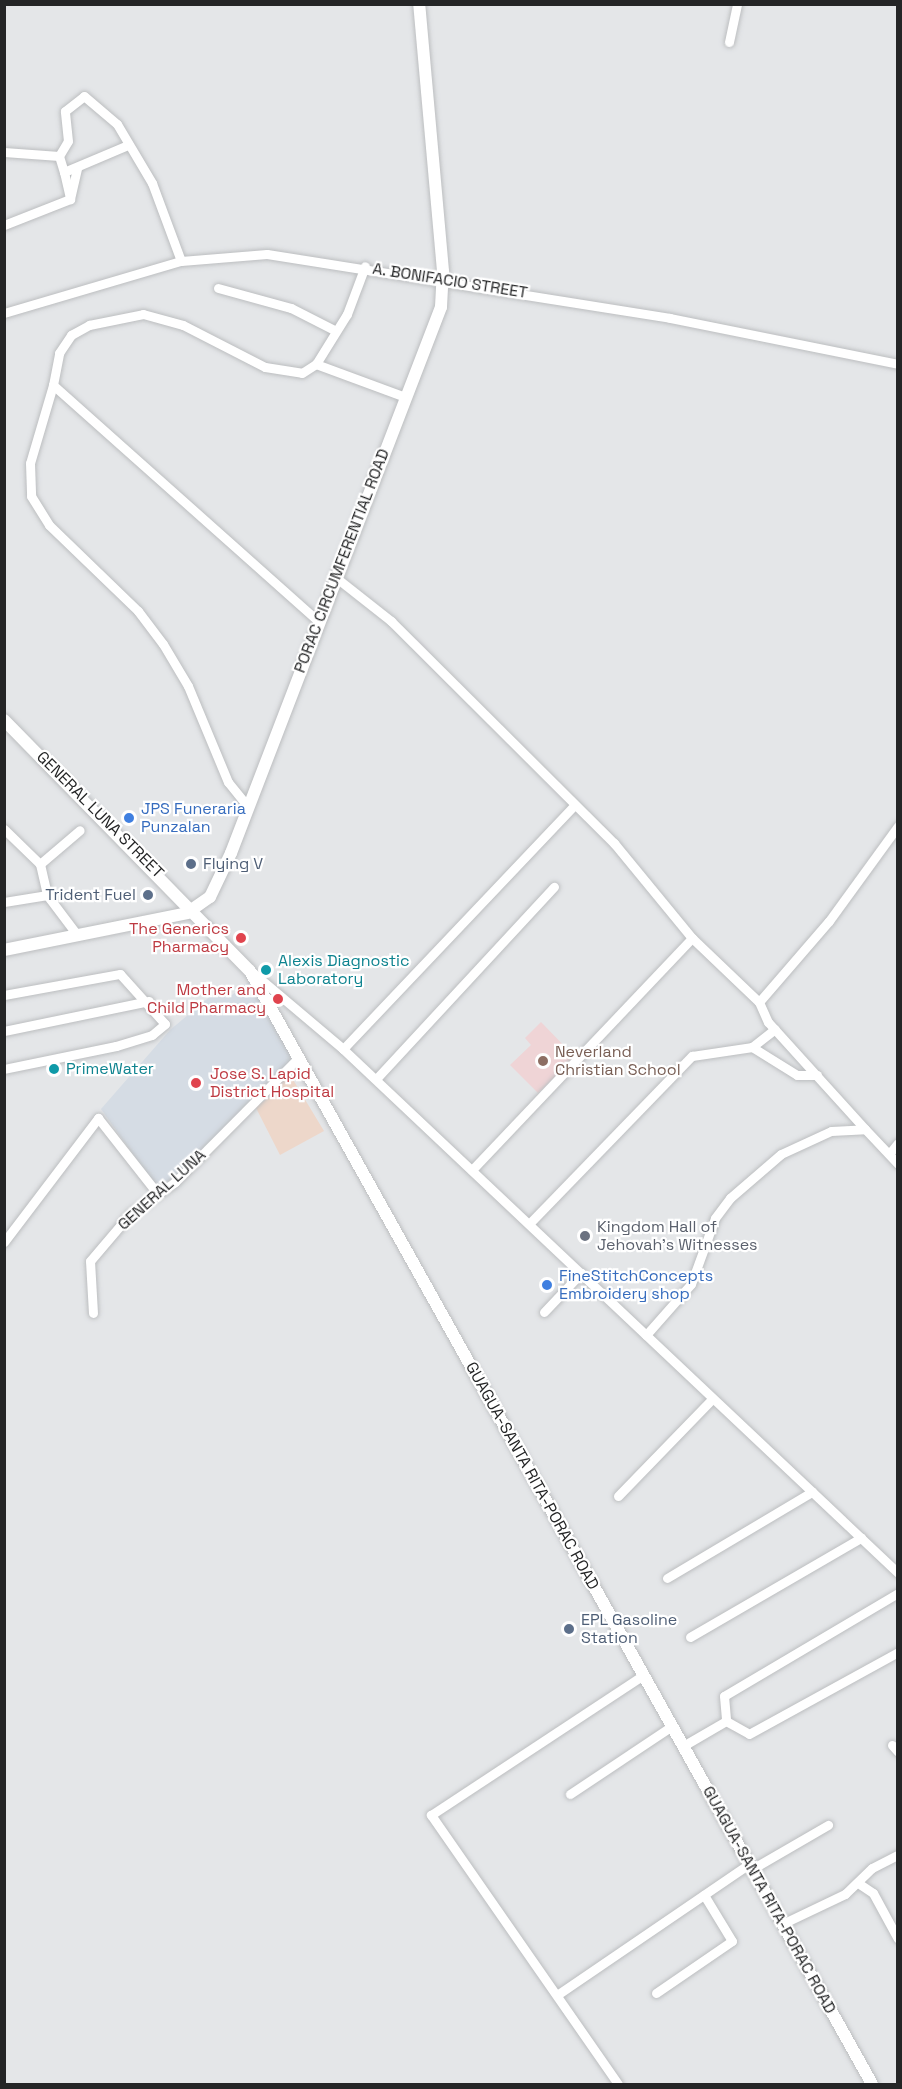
<!DOCTYPE html>
<style>
body{margin:0}
#map{position:relative;width:902px;height:2089px;overflow:hidden;background:#e4e6e8;font-family:"Space Grotesk",sans-serif}
div>[style]{position:absolute}
[style*='--x']{left:calc(var(--x)*1px);top:calc(var(--y)*1px);width:calc(var(--w)*1px);rotate:calc(var(--a)*1deg)}
.commercial>*{inset:0;background:#edd7ca}
.built>*{inset:0;background:#d5dce4}
.education>*{inset:0;background:#efd4d6}
.roads{filter:drop-shadow(0 0 2px #bcbec0) drop-shadow(0 0 2px #bcbec0)}
.minor>*{height:9px;margin:-4.5px;padding:0 4.5px;transform-origin:4.5px;border-radius:4.5px;background:#fff}
.major>*{height:12px;margin:-6px;padding:0 6px;transform-origin:6px;border-radius:6px;background:#fff}
.dots>*{width:16px;height:16px;translate:-50% -50%;box-sizing:border-box;border:3px solid #fff;border-radius:50%}
span{translate:-50% -50%;white-space:nowrap;text-align:center;line-height:1.15;-webkit-text-stroke:4.5px #fff;paint-order:stroke}
.street-label{font-size:16px;color:#242526}
.shop-label{font-size:16px;color:#366cbe}
.left{translate:0 -50%;text-align:left}
.service-label{font-size:16px;color:#4e5e75}
.right{translate:-100% -50%;text-align:right}
.health-label{font-size:16px;color:#be3a42}
.culture-label{font-size:16px;color:#0d838f}
.education-label{font-size:16px;color:#785e54}
.worship-label{font-size:16px;color:#5b616d}
.frame{position:absolute;inset:0;border:6px solid #242526;pointer-events:none}
</style>
<div id="map">
<div class="commercial">
<i style="clip-path:polygon(289px 1073px,324px 1131px,280px 1155px,255px 1106px,271px 1097px,268px 1091px)"></i>
</div>
<div class="built">
<i style="clip-path:polygon(250px 981px,294px 1058px,181px 1173px,157px 1188px,101px 1109px,170px 1030px,219px 989px,228px 998px)"></i>
</div>
<div class="education">
<i style="clip-path:polygon(541px 1022px,575px 1057px,538px 1093px,510px 1065px,531px 1045px,525px 1038px)"></i>
</div>
<div class="roads">
<div class="minor">
<i style="--x:729;--y:42;--w:39;--a:-78"></i>
<i style="--x:4;--y:152;--w:55;--a:4.2"></i>
<i style="--x:59;--y:156;--w:17;--a:-59"></i>
<i style="--x:68;--y:141;--w:30;--a:-96"></i>
<i style="--x:65;--y:111;--w:24;--a:-38"></i>
<i style="--x:84;--y:96;--w:43;--a:40.3"></i>
<i style="--x:117;--y:124;--w:69;--a:59.3"></i>
<i style="--x:152;--y:183;--w:83;--a:69.6"></i>
<i style="--x:59;--y:156;--w:17;--a:73"></i>
<i style="--x:64;--y:172;--w:69;--a:-22.9"></i>
<i style="--x:64;--y:172;--w:28;--a:77"></i>
<i style="--x:4;--y:225;--w:71;--a:-21.5"></i>
<i style="--x:70;--y:199;--w:31;--a:-77"></i>
<i style="--x:218;--y:288;--w:76;--a:15.3"></i>
<i style="--x:291;--y:308;--w:48;--a:27.1"></i>
<i style="--x:4;--y:313;--w:184;--a:-16.4"></i>
<i style="--x:181;--y:261;--w:86;--a:-4.7"></i>
<i style="--x:267;--y:254;--w:408;--a:9"></i>
<i style="--x:670;--y:318;--w:233;--a:11.4"></i>
<i style="--x:316;--y:364;--w:95;--a:20.3"></i>
<i style="--x:53;--y:385;--w:81;--a:106.4"></i>
<i style="--x:30;--y:463;--w:33;--a:88"></i>
<i style="--x:31;--y:496;--w:34;--a:58"></i>
<i style="--x:49;--y:525;--w:124;--a:44"></i>
<i style="--x:138;--y:611;--w:41;--a:52.9"></i>
<i style="--x:163;--y:644;--w:49;--a:59.2"></i>
<i style="--x:188;--y:686;--w:104;--a:67.4"></i>
<i style="--x:228;--y:782;--w:32;--a:51"></i>
<i style="--x:334;--y:576;--w:73;--a:38.3"></i>
<i style="--x:391;--y:621;--w:315;--a:44.9"></i>
<i style="--x:614;--y:843;--w:123;--a:50.6"></i>
<i style="--x:692;--y:938;--w:320;--a:133.5"></i>
<i style="--x:318;--y:621;--w:355;--a:-138.3"></i>
<i style="--x:53;--y:385;--w:33;--a:-79"></i>
<i style="--x:59;--y:353;--w:22;--a:-56"></i>
<i style="--x:71;--y:335;--w:21;--a:-29"></i>
<i style="--x:89;--y:325;--w:55;--a:-11.5"></i>
<i style="--x:143;--y:314;--w:41;--a:15.4"></i>
<i style="--x:183;--y:325;--w:92;--a:27.1"></i>
<i style="--x:265;--y:367;--w:37;--a:9"></i>
<i style="--x:302;--y:373;--w:17;--a:-33"></i>
<i style="--x:316;--y:364;--w:59;--a:-58.2"></i>
<i style="--x:347;--y:314;--w:51;--a:-69.4"></i>
<i style="--x:4;--y:829;--w:50;--a:44.2"></i>
<i style="--x:40;--y:864;--w:32;--a:77"></i>
<i style="--x:40;--y:864;--w:52;--a:-40.4"></i>
<i style="--x:4;--y:902;--w:44;--a:-9.2"></i>
<i style="--x:47;--y:895;--w:51;--a:52.9"></i>
<i style="--x:692;--y:938;--w:93;--a:43.7"></i>
<i style="--x:759;--y:1002;--w:22;--a:66"></i>
<i style="--x:768;--y:1022;--w:144;--a:47.8"></i>
<i style="--x:252;--y:972;--w:119;--a:40.2"></i>
<i style="--x:343;--y:1049;--w:763;--a:43.35"></i>
<i style="--x:4;--y:995;--w:118;--a:-10.3"></i>
<i style="--x:120;--y:974;--w:67;--a:48"></i>
<i style="--x:165;--y:1024;--w:17;--a:140"></i>
<i style="--x:152;--y:1035;--w:38;--a:163"></i>
<i style="--x:116;--y:1046;--w:114;--a:168.4"></i>
<i style="--x:759;--y:1002;--w:107;--a:-49.2"></i>
<i style="--x:829;--y:921;--w:117;--a:-54"></i>
<i style="--x:4;--y:1031;--w:148;--a:-11.7"></i>
<i style="--x:752;--y:1047;--w:53;--a:31.9"></i>
<i style="--x:797;--y:1075;--w:20;--a:0"></i>
<i style="--x:343;--y:1049;--w:335;--a:-46.5"></i>
<i style="--x:376;--y:1079;--w:262;--a:-47.2"></i>
<i style="--x:889;--y:1154;--w:14;--a:-51"></i>
<i style="--x:529;--y:1224;--w:234;--a:-45.9"></i>
<i style="--x:692;--y:1056;--w:61;--a:-8.5"></i>
<i style="--x:752;--y:1047;--w:29;--a:-38"></i>
<i style="--x:4;--y:1242;--w:156;--a:-52.8"></i>
<i style="--x:98;--y:1118;--w:95;--a:51.8"></i>
<i style="--x:544;--y:1312;--w:54;--a:-46.5"></i>
<i style="--x:93;--y:1313;--w:52;--a:-93.3"></i>
<i style="--x:90;--y:1261;--w:62;--a:-49.6"></i>
<i style="--x:130;--y:1214;--w:55;--a:-35.4"></i>
<i style="--x:175;--y:1182;--w:175;--a:-45.2"></i>
<i style="--x:646;--y:1335;--w:68;--a:-48.6"></i>
<i style="--x:691;--y:1284;--w:70;--a:-70"></i>
<i style="--x:715;--y:1218;--w:25;--a:-53"></i>
<i style="--x:730;--y:1198;--w:67;--a:-40.8"></i>
<i style="--x:781;--y:1154;--w:55;--a:-24.7"></i>
<i style="--x:831;--y:1131;--w:34;--a:-3"></i>
<i style="--x:865;--y:1129;--w:48;--a:46.7"></i>
<i style="--x:618;--y:1496;--w:135;--a:-45.9"></i>
<i style="--x:667;--y:1578;--w:169;--a:-30.7"></i>
<i style="--x:898;--y:1593;--w:202;--a:149.4"></i>
<i style="--x:724;--y:1696;--w:25;--a:85"></i>
<i style="--x:726;--y:1721;--w:26;--a:29"></i>
<i style="--x:749;--y:1734;--w:170;--a:-28.8"></i>
<i style="--x:690;--y:1637;--w:198;--a:-30.1"></i>
<i style="--x:892;--y:1745;--w:9;--a:49"></i>
<i style="--x:683;--y:1746;--w:50;--a:-30.2"></i>
<i style="--x:570;--y:1794;--w:123;--a:-33.7"></i>
<i style="--x:752;--y:1869;--w:88;--a:-30.1"></i>
<i style="--x:858;--y:1883;--w:18;--a:34"></i>
<i style="--x:873;--y:1893;--w:52;--a:61.5"></i>
<i style="--x:782;--y:1924;--w:70;--a:-25.5"></i>
<i style="--x:845;--y:1894;--w:37;--a:-44"></i>
<i style="--x:872;--y:1868;--w:29;--a:-27"></i>
<i style="--x:656;--y:1993;--w:92;--a:-34.4"></i>
<i style="--x:732;--y:1941;--w:54;--a:-121.3"></i>
<i style="--x:557;--y:1995;--w:232;--a:-34.3"></i>
<i style="--x:618;--y:2084;--w:328;--a:-124.8"></i>
<i style="--x:431;--y:1815;--w:254;--a:-33.4"></i>
</div>
<div class="major">
<i style="--x:4;--y:720;--w:351;--a:45.6"></i>
<i style="--x:250;--y:971;--w:1275;--a:60.8"></i>
<i style="--x:4;--y:950;--w:187;--a:-11.4"></i>
<i style="--x:187;--y:913;--w:28;--a:-35"></i>
<i style="--x:210;--y:897;--w:49;--a:-64.5"></i>
<i style="--x:231;--y:853;--w:585;--a:-68.96"></i>
<i style="--x:441;--y:307;--w:36;--a:-87"></i>
<i style="--x:443;--y:271;--w:268;--a:-95.1"></i>
</div>
</div>
<div class="dots">
<i style="left:129px;top:818px;background:#3f7fe0"></i>
<i style="left:191px;top:864px;background:#5c6f8a"></i>
<i style="left:148px;top:895px;background:#5c6f8a"></i>
<i style="left:241px;top:938px;background:#e0444e"></i>
<i style="left:266px;top:970px;background:#0f9aa8"></i>
<i style="left:278px;top:999px;background:#e0444e"></i>
<i style="left:543px;top:1061px;background:#8d6e63"></i>
<i style="left:54px;top:1069px;background:#0f9aa8"></i>
<i style="left:196px;top:1083px;background:#e0444e"></i>
<i style="left:585px;top:1236px;background:#6b7280"></i>
<i style="left:547px;top:1285px;background:#3f7fe0"></i>
<i style="left:569px;top:1629px;background:#5c6f8a"></i>
</div>
<div class="street-label">
<span style="left:450px;top:281px;rotate:9deg">A. BONIFACIO STREET</span>
<span style="left:342px;top:561px;rotate:-69deg">PORAC CIRCUMFERENTIAL ROAD</span>
<span style="left:100px;top:815px;rotate:45deg">GENERAL LUNA STREET</span>
<span style="left:162px;top:1190px;rotate:-42deg">GENERAL LUNA</span>
<span style="left:532px;top:1476px;rotate:61deg">GUAGUA-SANTA RITA-PORAC ROAD</span>
<span style="left:769px;top:1900px;rotate:61deg">GUAGUA-SANTA RITA-PORAC ROAD</span>
</div>
<div class="shop-label">
<span class="left" style="left:141px;top:818px">JPS Funeraria<br>Punzalan</span>
<span class="left" style="left:559px;top:1285px">FineStitchConcepts<br>Embroidery shop</span>
</div>
<div class="service-label">
<span class="left" style="left:203px;top:864px">Flying V</span>
<span class="right" style="left:136px;top:895px">Trident Fuel</span>
<span class="left" style="left:581px;top:1629px">EPL Gasoline<br>Station</span>
</div>
<div class="health-label">
<span class="right" style="left:229px;top:938px">The Generics<br>Pharmacy</span>
<span class="right" style="left:266px;top:999px">Mother and<br>Child Pharmacy</span>
<span class="left" style="left:210px;top:1083px">Jose S. Lapid<br>District Hospital</span>
</div>
<div class="culture-label">
<span class="left" style="left:278px;top:970px">Alexis Diagnostic<br>Laboratory</span>
<span class="left" style="left:66px;top:1069px">PrimeWater</span>
</div>
<div class="education-label">
<span class="left" style="left:555px;top:1061px">Neverland<br>Christian School</span>
</div>
<div class="worship-label">
<span class="left" style="left:597px;top:1236px">Kingdom Hall of<br>Jehovah's Witnesses</span>
</div>
<div class="frame"></div>
</div>
